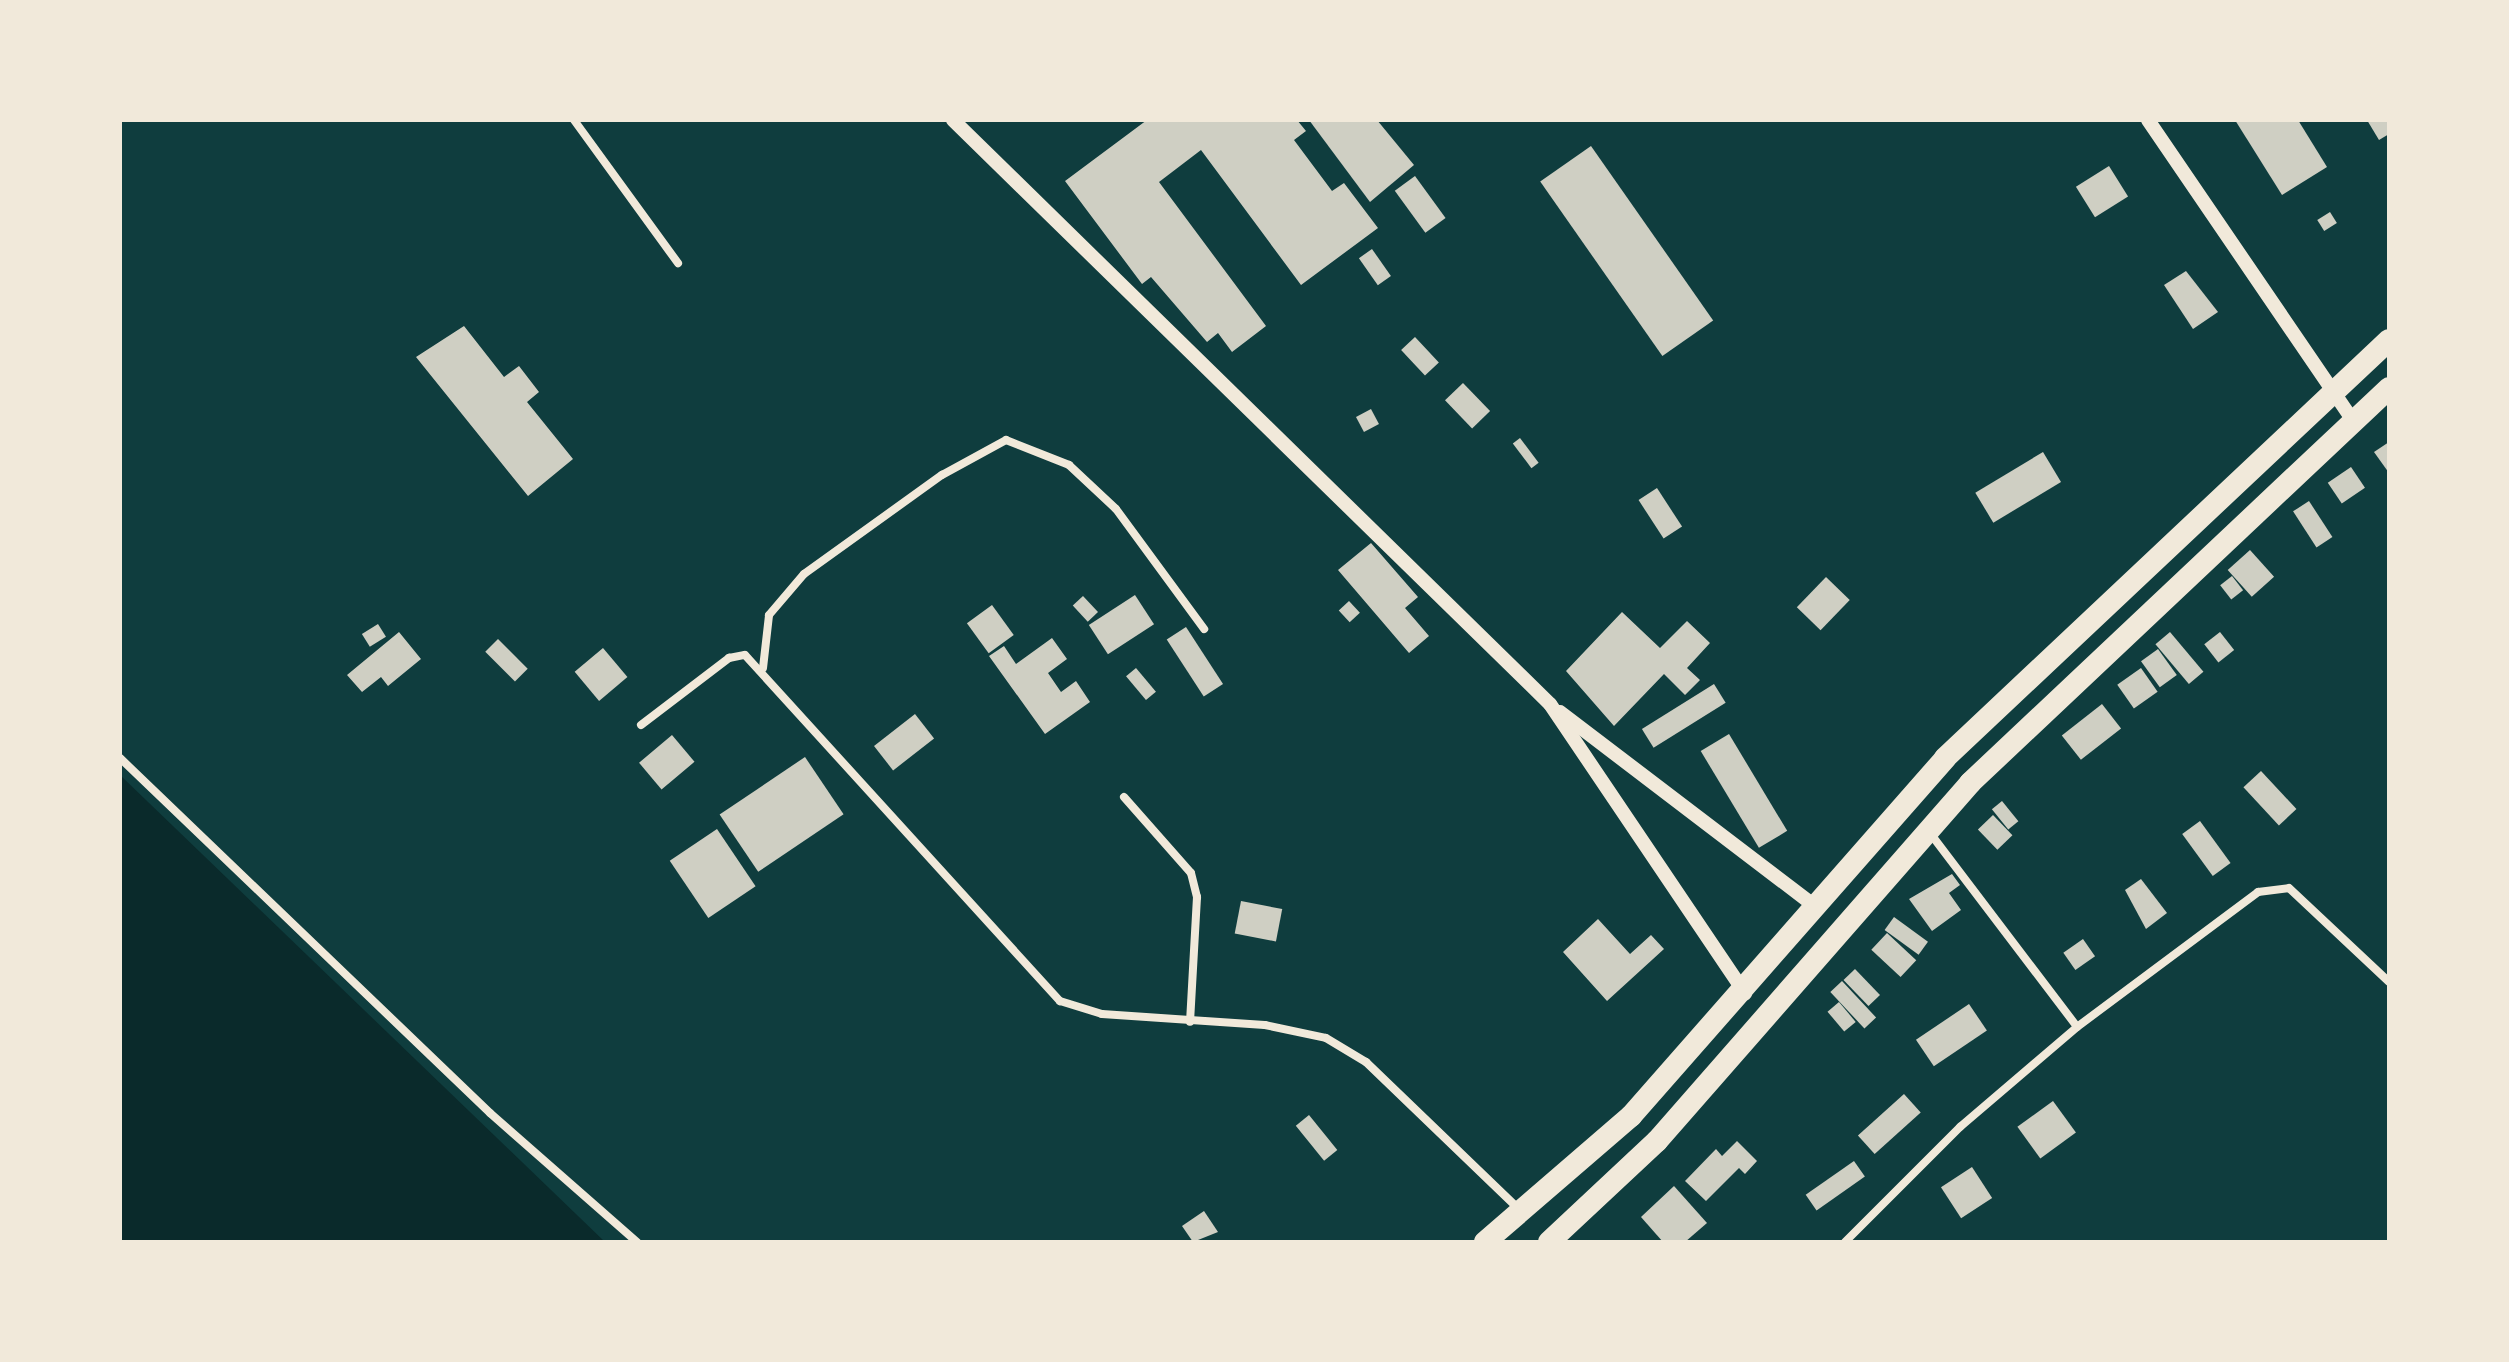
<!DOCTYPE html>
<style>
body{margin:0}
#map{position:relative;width:2509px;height:1362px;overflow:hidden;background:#0f3d3e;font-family:"Sofia Sans Condensed",sans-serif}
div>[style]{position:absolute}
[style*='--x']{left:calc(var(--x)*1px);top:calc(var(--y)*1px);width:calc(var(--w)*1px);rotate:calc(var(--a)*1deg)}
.water>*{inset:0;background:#0a2a2b}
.building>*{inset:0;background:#cfcfc3;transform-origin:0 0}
.minor>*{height:8px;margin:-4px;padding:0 4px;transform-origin:4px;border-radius:4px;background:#f1e9da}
.tertiary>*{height:14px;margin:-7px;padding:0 7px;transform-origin:7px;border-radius:7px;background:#f1e9da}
.trunk>*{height:22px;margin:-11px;padding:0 11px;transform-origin:11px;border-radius:11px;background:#f1e9da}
span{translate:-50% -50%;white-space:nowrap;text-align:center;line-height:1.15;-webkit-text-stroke:6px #f1e9da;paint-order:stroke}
.frame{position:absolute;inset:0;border:122px solid #f1e9da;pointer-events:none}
</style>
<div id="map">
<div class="water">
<i style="clip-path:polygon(120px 775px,605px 1242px,120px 1242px)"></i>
</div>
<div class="building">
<i style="clip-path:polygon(1147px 120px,1297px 120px,1306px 131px,1294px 140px,1332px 191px,1344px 183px,1378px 228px,1301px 285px,1201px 150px,1159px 182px,1266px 326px,1232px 352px,1218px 333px,1207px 342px,1151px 277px,1142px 284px,1065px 181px)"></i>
<i style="clip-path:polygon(1309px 120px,1377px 120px,1414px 165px,1370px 202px)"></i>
<i style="clip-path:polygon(2235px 120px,2298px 120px,2327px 167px,2282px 195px)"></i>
<i style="clip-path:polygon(2367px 120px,2389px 120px,2389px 134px,2379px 140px)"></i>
<i style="left:1591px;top:146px;width:213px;height:62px;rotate:55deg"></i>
<i style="left:2109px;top:166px;width:36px;height:39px;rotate:58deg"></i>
<i style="left:1415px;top:176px;width:52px;height:25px;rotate:54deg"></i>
<i style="left:2330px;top:212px;width:13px;height:15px;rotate:58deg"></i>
<i style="left:1372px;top:249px;width:33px;height:16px;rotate:55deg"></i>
<i style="clip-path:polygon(2186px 271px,2218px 312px,2193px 329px,2164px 285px)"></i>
<i style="clip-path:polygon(464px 326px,504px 377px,519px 366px,539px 392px,527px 402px,573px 459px,528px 496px,416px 357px)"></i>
<i style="left:1415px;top:337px;width:35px;height:19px;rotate:47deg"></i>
<i style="left:1463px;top:383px;width:39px;height:25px;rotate:46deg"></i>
<i style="left:1371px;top:409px;width:17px;height:17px;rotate:62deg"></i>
<i style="left:1520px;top:438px;width:31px;height:9px;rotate:53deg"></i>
<i style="clip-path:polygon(2389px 442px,2389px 473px,2374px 452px)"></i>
<i style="left:2043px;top:452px;width:35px;height:79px;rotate:59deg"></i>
<i style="left:2351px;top:467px;width:25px;height:28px;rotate:56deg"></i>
<i style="left:1657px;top:488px;width:46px;height:22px;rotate:57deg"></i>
<i style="left:2309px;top:501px;width:43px;height:19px;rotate:57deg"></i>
<i style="clip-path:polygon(1371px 543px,1418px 597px,1405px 608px,1429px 636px,1409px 653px,1338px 570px)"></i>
<i style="left:2250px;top:550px;width:36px;height:30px;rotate:48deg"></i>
<i style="left:2232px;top:576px;width:18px;height:15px;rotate:52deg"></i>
<i style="left:1826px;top:577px;width:33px;height:42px;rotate:44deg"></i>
<i style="left:1135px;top:595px;width:35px;height:55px;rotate:57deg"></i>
<i style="left:1083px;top:596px;width:22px;height:14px;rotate:47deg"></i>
<i style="left:1349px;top:601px;width:16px;height:14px;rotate:47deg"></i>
<i style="left:992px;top:605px;width:37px;height:31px;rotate:54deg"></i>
<i style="clip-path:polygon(1622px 612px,1660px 648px,1687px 621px,1710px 643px,1687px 668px,1700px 680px,1685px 695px,1664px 674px,1614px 726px,1566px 671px)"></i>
<i style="left:378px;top:624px;width:15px;height:19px;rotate:58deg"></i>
<i style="left:1186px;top:627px;width:68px;height:23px;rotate:57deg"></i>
<i style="clip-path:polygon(399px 632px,421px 659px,388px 686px,381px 677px,362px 692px,347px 675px)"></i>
<i style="left:2170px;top:632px;width:52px;height:19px;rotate:50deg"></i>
<i style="left:2220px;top:632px;width:23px;height:20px;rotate:52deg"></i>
<i style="clip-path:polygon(1052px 638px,1067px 659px,1048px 673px,1061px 692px,1076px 681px,1090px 702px,1045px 734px,989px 656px,1004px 646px,1016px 664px)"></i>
<i style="left:498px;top:639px;width:42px;height:18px;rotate:45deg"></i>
<i style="left:603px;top:648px;width:38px;height:37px;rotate:50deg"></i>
<i style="left:2158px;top:649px;width:32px;height:21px;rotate:54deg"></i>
<i style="left:1136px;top:668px;width:31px;height:13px;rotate:50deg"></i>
<i style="left:2141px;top:668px;width:29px;height:29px;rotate:55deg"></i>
<i style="left:1714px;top:684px;width:22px;height:85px;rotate:58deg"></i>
<i style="left:2102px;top:704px;width:31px;height:51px;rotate:52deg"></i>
<i style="left:915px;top:714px;width:31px;height:52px;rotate:52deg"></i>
<i style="left:1729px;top:734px;width:113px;height:33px;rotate:59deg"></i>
<i style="left:672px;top:735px;width:35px;height:43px;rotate:50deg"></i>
<i style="left:805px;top:757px;width:69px;height:103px;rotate:56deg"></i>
<i style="left:2261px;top:771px;width:52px;height:24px;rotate:47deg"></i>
<i style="left:2002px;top:801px;width:26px;height:13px;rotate:51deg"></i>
<i style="left:1993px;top:815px;width:28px;height:21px;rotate:46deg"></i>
<i style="left:2200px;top:821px;width:52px;height:22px;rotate:54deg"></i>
<i style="left:717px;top:829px;width:69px;height:57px;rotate:56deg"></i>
<i style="clip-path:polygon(1952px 874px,1960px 885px,1949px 893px,1961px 910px,1932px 931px,1909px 899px)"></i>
<i style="clip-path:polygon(2141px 879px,2167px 913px,2146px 929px,2125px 890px)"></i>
<i style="left:1241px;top:901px;width:42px;height:33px;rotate:11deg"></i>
<i style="left:1894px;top:917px;width:42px;height:16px;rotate:36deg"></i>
<i style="clip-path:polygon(1598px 919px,1630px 954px,1651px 935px,1664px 949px,1607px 1001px,1563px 952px)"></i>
<i style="left:1887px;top:933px;width:40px;height:23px;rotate:43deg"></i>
<i style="left:2083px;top:939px;width:21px;height:24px;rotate:55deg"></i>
<i style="left:1855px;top:969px;width:36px;height:16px;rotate:46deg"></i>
<i style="left:1842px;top:981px;width:50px;height:16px;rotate:47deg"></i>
<i style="left:1839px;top:1002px;width:26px;height:15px;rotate:50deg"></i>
<i style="left:1969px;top:1004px;width:32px;height:64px;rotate:56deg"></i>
<i style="left:1904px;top:1094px;width:25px;height:62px;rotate:48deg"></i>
<i style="left:2053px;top:1101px;width:39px;height:44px;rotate:54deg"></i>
<i style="left:1309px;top:1115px;width:45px;height:17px;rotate:51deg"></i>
<i style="clip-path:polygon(1737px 1141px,1757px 1161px,1745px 1174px,1739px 1168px,1706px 1201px,1685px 1181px,1716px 1149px,1722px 1156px)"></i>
<i style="left:1854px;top:1161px;width:19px;height:59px;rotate:55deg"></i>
<i style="left:1972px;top:1167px;width:37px;height:37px;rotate:57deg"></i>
<i style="clip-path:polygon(1674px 1186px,1707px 1223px,1685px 1242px,1663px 1242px,1641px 1217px)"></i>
<i style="clip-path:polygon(1204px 1211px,1218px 1232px,1193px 1242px,1182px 1226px)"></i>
</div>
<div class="minor">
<i style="--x:574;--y:120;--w:177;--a:54"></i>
<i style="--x:763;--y:668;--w:53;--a:-83.5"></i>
<i style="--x:769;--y:615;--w:54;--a:-49.5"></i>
<i style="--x:804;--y:574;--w:170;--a:-35.7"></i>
<i style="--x:942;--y:475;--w:73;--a:-28.7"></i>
<i style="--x:1006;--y:440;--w:68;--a:21.6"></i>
<i style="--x:1069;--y:465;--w:64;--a:43.1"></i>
<i style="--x:1116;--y:509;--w:149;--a:53.7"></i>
<i style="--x:641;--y:725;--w:111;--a:-37.3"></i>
<i style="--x:729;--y:658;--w:16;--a:-11"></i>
<i style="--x:745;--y:655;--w:468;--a:47.7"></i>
<i style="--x:1060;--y:1001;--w:44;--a:17.2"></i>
<i style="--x:1102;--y:1014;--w:163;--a:3.9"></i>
<i style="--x:1265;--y:1025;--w:62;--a:12"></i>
<i style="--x:1326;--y:1038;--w:47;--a:31"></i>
<i style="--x:1366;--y:1062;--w:212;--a:43.9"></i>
<i style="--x:120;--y:758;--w:513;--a:43.81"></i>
<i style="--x:490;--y:1113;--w:196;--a:41.3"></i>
<i style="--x:1124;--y:797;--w:101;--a:48.6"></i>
<i style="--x:1191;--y:873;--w:25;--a:76"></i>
<i style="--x:1197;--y:897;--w:125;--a:93.2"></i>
<i style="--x:1930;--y:833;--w:243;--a:52.8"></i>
<i style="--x:1845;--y:1242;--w:163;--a:-45"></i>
<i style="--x:1960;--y:1127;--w:154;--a:-40.5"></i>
<i style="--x:2077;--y:1027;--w:226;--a:-36.7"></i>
<i style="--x:2258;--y:892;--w:31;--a:-7"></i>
<i style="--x:2289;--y:888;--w:137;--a:43.2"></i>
</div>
<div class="tertiary">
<i style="--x:953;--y:120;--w:835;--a:44.37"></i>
<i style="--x:1550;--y:704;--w:349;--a:56"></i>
<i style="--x:2148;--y:120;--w:363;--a:55.7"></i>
<i style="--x:1560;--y:712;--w:322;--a:37.3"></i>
</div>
<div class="trunk">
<i style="--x:1485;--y:1242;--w:193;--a:-40.8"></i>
<i style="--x:1631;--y:1116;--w:476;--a:-48.7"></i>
<i style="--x:1945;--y:758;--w:610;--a:-43.27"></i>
<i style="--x:1549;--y:1242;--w:148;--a:-43.1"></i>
<i style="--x:1657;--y:1141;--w:476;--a:-48.8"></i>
<i style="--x:1970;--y:783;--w:576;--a:-43.31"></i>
</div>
<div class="frame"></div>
</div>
